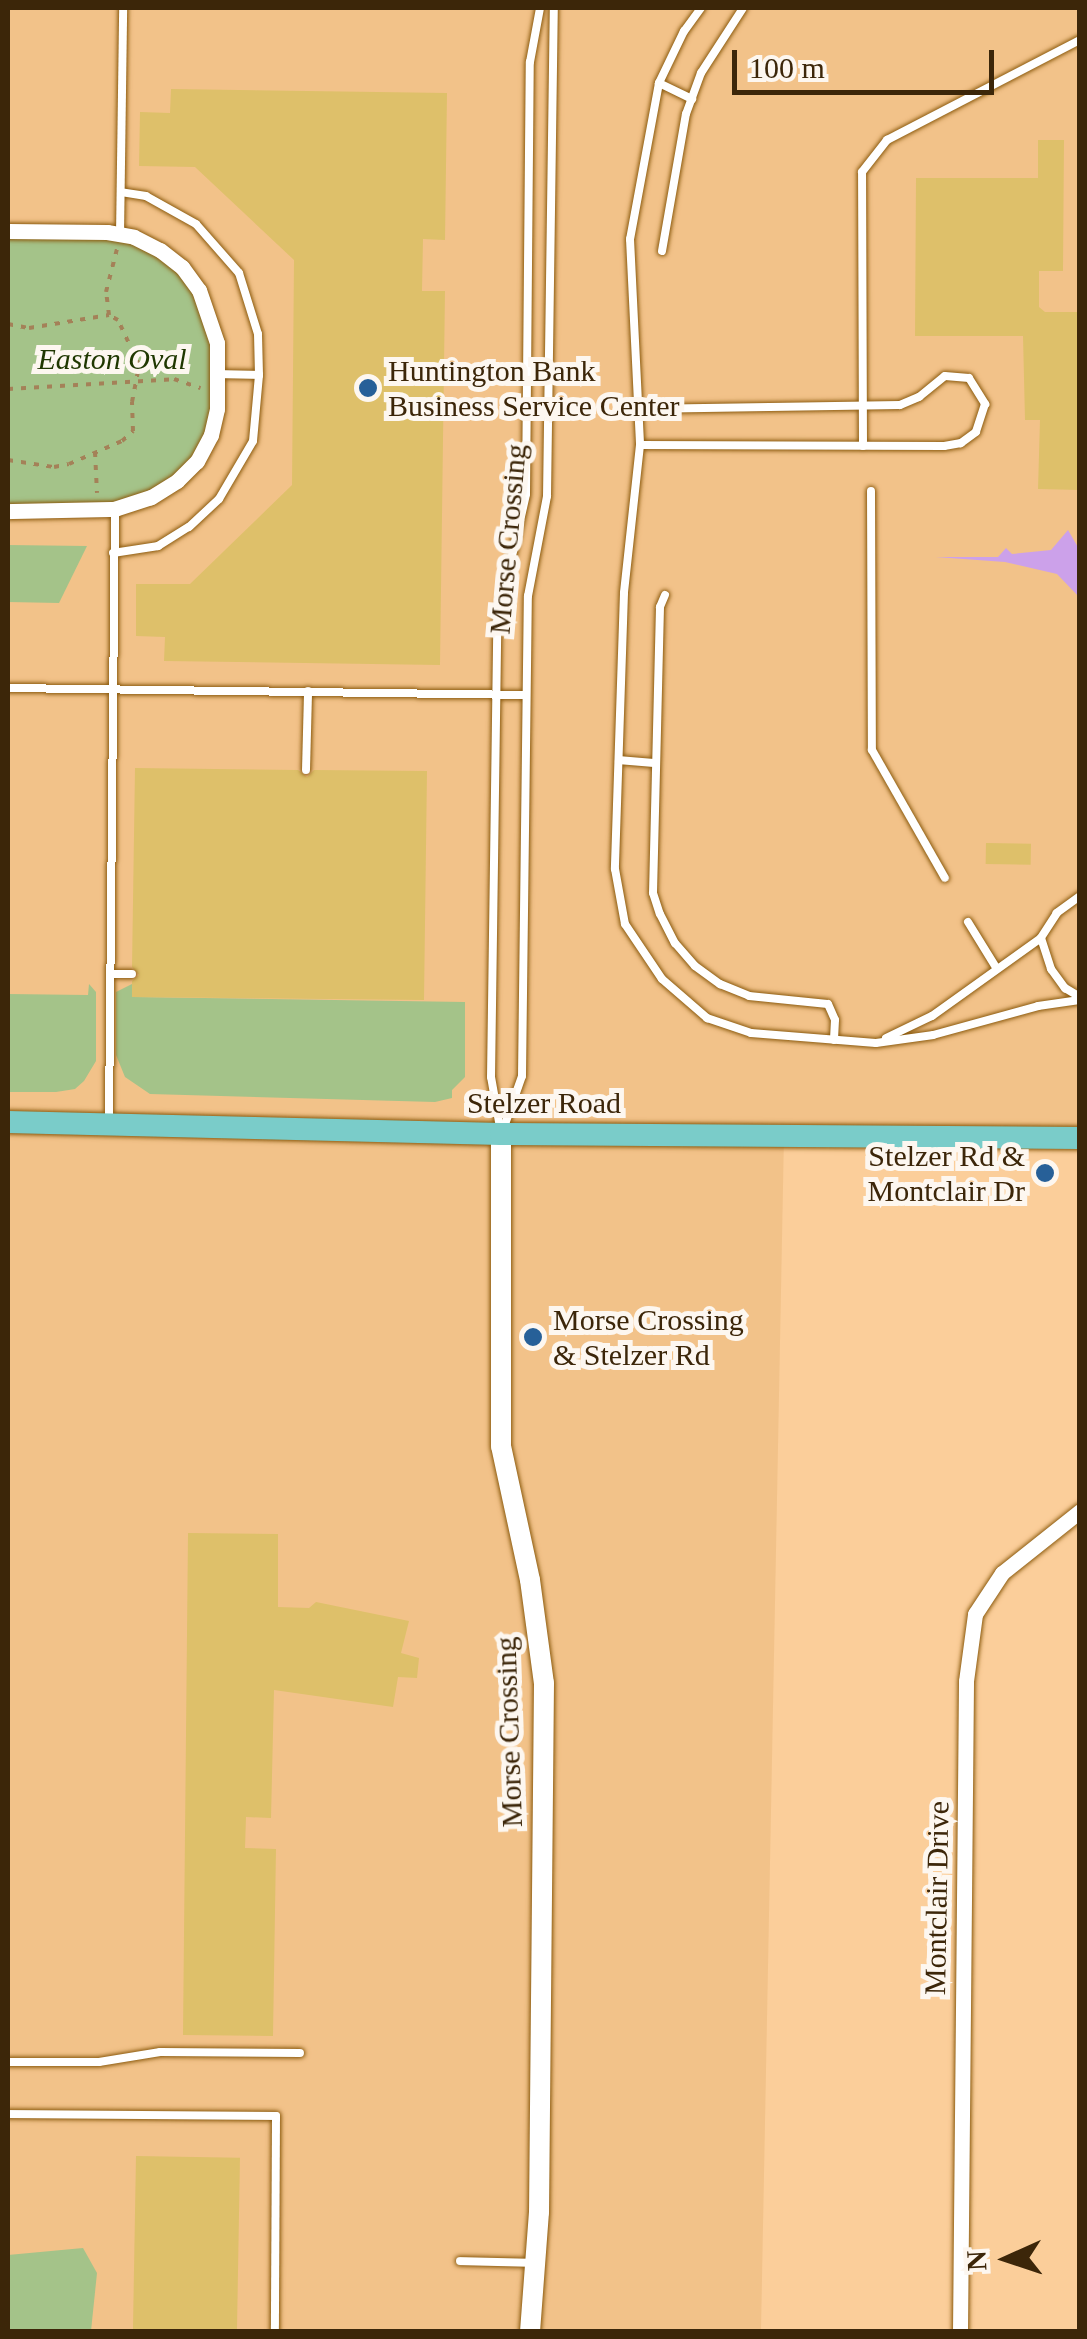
<!DOCTYPE html>
<style>
body{margin:0}
#map{position:relative;width:1087px;height:2339px;overflow:hidden;background:#fbce9a;font-family:Georgia,serif}
div>[style]{position:absolute}
[style*='--x']{left:calc(var(--x)*1px);top:calc(var(--y)*1px);width:calc(var(--w)*1px);rotate:calc(var(--a)*1deg)}
.built>*{inset:0;background:#f2c289}
.green>*{inset:0;background:#a4c389}
.water>*{inset:0;background:#cca1ea}
.building>*{inset:0;background:#dec06a;transform-origin:0 0}
.path>*{height:4px;margin-top:-2px;transform-origin:0;background:repeating-linear-gradient(90deg,#a48158 0 5px,transparent 0 13px)}
.roads{filter:drop-shadow(0 0 2px #8c5b0e) drop-shadow(0 0 2px #8c5b0e)}
.lane>*{height:8px;margin:-4px;padding:0 4px;transform-origin:4px;border-radius:4px;background:#fff}
.street>*{height:15px;margin:-7.5px;padding:0 7.5px;transform-origin:7.5px;border-radius:7.5px;background:#fff}
.secondary>*{height:20px;margin:-10px;padding:0 10px;transform-origin:10px;border-radius:10px;background:#fff}
.primary>*{height:22px;margin:-11px;padding:0 11px;transform-origin:11px;border-radius:11px;background:#7accc9}
.dots>*{width:28px;height:28px;translate:-50% -50%;box-sizing:border-box;border:5px solid #fdf7f0;border-radius:50%}
span{translate:-50% -50%;white-space:nowrap;text-align:center;line-height:1.15;-webkit-text-stroke:10px #fdf7f0;paint-order:stroke}
.park-label{font-size:30px;color:#1f3700;font-style:italic}
.poi-label{font-size:30px;color:#3c2609}
.left{translate:0 -50%;text-align:left}
.right{translate:-100% -50%;text-align:right}
.street-label{font-size:30px;color:#3c2609}
.frame{position:absolute;inset:0;border:10px solid #3c2609;pointer-events:none}
.north{position:absolute;left:957px;top:2209px;width:100px;height:100px;-webkit-text-stroke:8px #fdf7f0;paint-order:stroke;rotate:267deg;font-size:28px;font-weight:700;line-height:40px;text-align:center;color:#3c2609}
.north::after{content:'';display:block;margin:auto;width:35px;height:45px;background:#3c2609;clip-path:polygon(50% 0,100% 100%,50% 72%,0 100%)}
.scale{position:absolute;left:732px;top:50px;width:262px;height:45px;box-sizing:border-box;border:5px solid #3c2609;border-top:0;padding-left:12px;font-size:30px;line-height:35px;white-space:nowrap;color:#3c2609;-webkit-text-stroke:8px #fdf7f0;paint-order:stroke}
</style>
<div id="map">
<div class="built">
<i style="clip-path:polygon(8px 8px,1079px 8px,1079px 1138px,784px 1135px,761px 2331px,8px 2332px)"></i>
</div>
<div class="green">
<i style="clip-path:polygon(8px 231px,107px 232px,160px 250px,211px 314px,211px 435px,177px 481px,115px 509px,8px 511px)"></i>
<i style="clip-path:polygon(8px 545px,87px 546px,59px 603px,8px 602px)"></i>
<i style="clip-path:polygon(89px 984px,96px 992px,96px 1061px,84px 1081px,75px 1089px,56px 1092px,8px 1092px,8px 994px,88px 995px)"></i>
<i style="clip-path:polygon(132px 984px,133px 997px,465px 1002px,465px 1077px,452px 1090px,452px 1098px,435px 1102px,150px 1094px,125px 1077px,116px 1055px,116px 992px)"></i>
<i style="clip-path:polygon(83px 2248px,97px 2273px,91px 2331px,8px 2331px,8px 2255px)"></i>
</div>
<div class="water">
<i style="clip-path:polygon(1068px 530px,1079px 549px,1079px 597px,1057px 574px,1005px 562px,936px 557px,998px 557px,1006px 548px,1012px 554px,1051px 550px)"></i>
</div>
<div class="building">
<i style="clip-path:polygon(171px 89px,447px 93px,445px 240px,423px 239px,422px 291px,445px 291px,440px 665px,164px 661px,165px 637px,136px 636px,136px 584px,190px 584px,292px 485px,294px 260px,195px 167px,139px 166px,140px 112px,170px 113px)"></i>
<i style="clip-path:polygon(1038px 140px,1064px 140px,1063px 271px,1039px 271px,1039px 307px,1045px 312px,1080px 312px,1080px 490px,1038px 489px,1040px 420px,1025px 420px,1023px 336px,915px 336px,916px 178px,1038px 178px)"></i>
<i style="clip-path:polygon(135px 768px,298px 770px,307px 777px,314px 770px,427px 771px,424px 1000px,132px 997px,132px 981px,139px 975px,132px 967px)"></i>
<i style="left:986px;top:843px;width:45px;height:21px;rotate:1deg"></i>
<i style="clip-path:polygon(188px 1533px,278px 1534px,278px 1607px,309px 1608px,316px 1602px,409px 1621px,401px 1653px,419px 1658px,417px 1678px,398px 1677px,393px 1707px,274px 1690px,271px 1818px,246px 1817px,245px 1848px,276px 1849px,273px 2036px,183px 2035px)"></i>
<i style="left:136px;top:2156px;width:104px;height:176px;rotate:1deg"></i>
</div>
<div class="path">
<i style="--x:8;--y:324;--w:21;--a:11"></i>
<i style="--x:29;--y:328;--w:81;--a:-9.2"></i>
<i style="--x:8;--y:389;--w:166;--a:-3.4"></i>
<i style="--x:174;--y:379;--w:28;--a:19"></i>
<i style="--x:95;--y:452;--w:41;--a:87.2"></i>
<i style="--x:8;--y:460;--w:47;--a:8.7"></i>
<i style="--x:54;--y:467;--w:15;--a:-11"></i>
<i style="--x:69;--y:464;--w:58;--a:-23.5"></i>
<i style="--x:122;--y:441;--w:15;--a:-42"></i>
<i style="--x:133;--y:431;--w:29;--a:-92"></i>
<i style="--x:132;--y:402;--w:38;--a:-79"></i>
<i style="--x:139;--y:365;--w:50;--a:-115"></i>
<i style="--x:118;--y:320;--w:10;--a:-151"></i>
<i style="--x:109;--y:315;--w:23;--a:-97"></i>
<i style="--x:106;--y:292;--w:44;--a:-75.7"></i>
</div>
<div class="roads">
<div class="lane">
<i style="--x:701;--y:8;--w:29;--a:126"></i>
<i style="--x:684;--y:31;--w:58;--a:115.7"></i>
<i style="--x:659;--y:83;--w:159;--a:100.5"></i>
<i style="--x:630;--y:239;--w:206;--a:87.2"></i>
<i style="--x:640;--y:445;--w:149;--a:96.2"></i>
<i style="--x:624;--y:593;--w:276;--a:91.9"></i>
<i style="--x:615;--y:869;--w:56;--a:79.7"></i>
<i style="--x:625;--y:924;--w:66;--a:56.1"></i>
<i style="--x:662;--y:979;--w:60;--a:40.9"></i>
<i style="--x:707;--y:1018;--w:46;--a:18.8"></i>
<i style="--x:751;--y:1033;--w:125;--a:4.6"></i>
<i style="--x:876;--y:1043;--w:58;--a:-8"></i>
<i style="--x:933;--y:1035;--w:109;--a:-15.4"></i>
<i style="--x:1038;--y:1006;--w:42;--a:-8.1"></i>
<i style="--x:659;--y:83;--w:37;--a:26"></i>
<i style="--x:120;--y:235;--w:227;--a:-89.2"></i>
<i style="--x:662;--y:251;--w:139;--a:-80.1"></i>
<i style="--x:686;--y:114;--w:44;--a:-69.9"></i>
<i style="--x:701;--y:73;--w:77;--a:-57.1"></i>
<i style="--x:218;--y:374;--w:41;--a:1.4"></i>
<i style="--x:639;--y:409;--w:261;--a:-0.9"></i>
<i style="--x:900;--y:405;--w:21;--a:-23"></i>
<i style="--x:919;--y:397;--w:33;--a:-39"></i>
<i style="--x:945;--y:376;--w:24;--a:5"></i>
<i style="--x:969;--y:378;--w:31;--a:58"></i>
<i style="--x:985;--y:404;--w:29;--a:108"></i>
<i style="--x:976;--y:432;--w:19;--a:144"></i>
<i style="--x:961;--y:443;--w:17;--a:170"></i>
<i style="--x:944;--y:446;--w:304;--a:-179.8"></i>
<i style="--x:863;--y:446;--w:274;--a:-90.2"></i>
<i style="--x:862;--y:172;--w:41;--a:-52"></i>
<i style="--x:887;--y:140;--w:217;--a:-27.4"></i>
<i style="--x:871;--y:491;--w:259;--a:89.8"></i>
<i style="--x:872;--y:750;--w:147;--a:60.3"></i>
<i style="--x:113;--y:553;--w:46;--a:-8.8"></i>
<i style="--x:158;--y:546;--w:36;--a:-32"></i>
<i style="--x:189;--y:527;--w:41;--a:-43"></i>
<i style="--x:219;--y:499;--w:67;--a:-59.6"></i>
<i style="--x:253;--y:441;--w:66;--a:-84.8"></i>
<i style="--x:259;--y:375;--w:41;--a:-91.4"></i>
<i style="--x:258;--y:334;--w:64;--a:-107.3"></i>
<i style="--x:239;--y:273;--w:65;--a:-131.3"></i>
<i style="--x:196;--y:224;--w:57;--a:-150.8"></i>
<i style="--x:146;--y:196;--w:25;--a:-171"></i>
<i style="--x:665;--y:595;--w:13;--a:113"></i>
<i style="--x:660;--y:607;--w:286;--a:91.4"></i>
<i style="--x:653;--y:893;--w:22;--a:72"></i>
<i style="--x:660;--y:914;--w:33;--a:63"></i>
<i style="--x:675;--y:943;--w:30;--a:49"></i>
<i style="--x:695;--y:966;--w:31;--a:36"></i>
<i style="--x:720;--y:984;--w:31;--a:22"></i>
<i style="--x:749;--y:996;--w:79;--a:5.8"></i>
<i style="--x:828;--y:1004;--w:17;--a:66"></i>
<i style="--x:835;--y:1020;--w:20;--a:93"></i>
<i style="--x:8;--y:688;--w:518;--a:0.77"></i>
<i style="--x:619;--y:760;--w:37;--a:5"></i>
<i style="--x:306;--y:770;--w:79;--a:-88.5"></i>
<i style="--x:1080;--y:896;--w:29;--a:144"></i>
<i style="--x:1057;--y:913;--w:30;--a:123"></i>
<i style="--x:1041;--y:938;--w:33;--a:72"></i>
<i style="--x:1051;--y:969;--w:24;--a:54"></i>
<i style="--x:1065;--y:988;--w:17;--a:31"></i>
<i style="--x:968;--y:922;--w:55;--a:58.3"></i>
<i style="--x:110;--y:974;--w:22;--a:0"></i>
<i style="--x:886;--y:1038;--w:51;--a:-25.6"></i>
<i style="--x:932;--y:1016;--w:134;--a:-35.6"></i>
<i style="--x:109;--y:1119;--w:610;--a:-89.44"></i>
<i style="--x:503;--y:1130;--w:57;--a:-70.6"></i>
<i style="--x:522;--y:1076;--w:480;--a:-89.3"></i>
<i style="--x:528;--y:596;--w:102;--a:-79.2"></i>
<i style="--x:547;--y:496;--w:488;--a:-89.2"></i>
<i style="--x:501;--y:1133;--w:57;--a:-100.1"></i>
<i style="--x:491;--y:1077;--w:455;--a:-89.2"></i>
<i style="--x:497;--y:622;--w:131;--a:-77.2"></i>
<i style="--x:526;--y:494;--w:432;--a:-89.5"></i>
<i style="--x:530;--y:62;--w:55;--a:-79.5"></i>
<i style="--x:8;--y:2062;--w:91;--a:0"></i>
<i style="--x:99;--y:2062;--w:62;--a:-9.3"></i>
<i style="--x:160;--y:2052;--w:140;--a:0.4"></i>
<i style="--x:8;--y:2114;--w:268;--a:0.4"></i>
<i style="--x:276;--y:2116;--w:216;--a:90.3"></i>
<i style="--x:460;--y:2261;--w:75;--a:1.5"></i>
</div>
<div class="street">
<i style="--x:8;--y:231;--w:99;--a:0.6"></i>
<i style="--x:107;--y:232;--w:27;--a:10"></i>
<i style="--x:134;--y:237;--w:29;--a:27"></i>
<i style="--x:160;--y:250;--w:28;--a:38"></i>
<i style="--x:182;--y:267;--w:29;--a:54"></i>
<i style="--x:199;--y:290;--w:56;--a:71.2"></i>
<i style="--x:217;--y:343;--w:66;--a:90"></i>
<i style="--x:217;--y:409;--w:27;--a:103"></i>
<i style="--x:211;--y:435;--w:30;--a:118"></i>
<i style="--x:197;--y:461;--w:28;--a:135"></i>
<i style="--x:177;--y:481;--w:31;--a:148"></i>
<i style="--x:151;--y:497;--w:38;--a:162"></i>
<i style="--x:115;--y:509;--w:107;--a:178.9"></i>
<i style="--x:960;--y:2332;--w:651;--a:-89.47"></i>
<i style="--x:966;--y:1681;--w:68;--a:-82.3"></i>
<i style="--x:975;--y:1614;--w:49;--a:-56.6"></i>
<i style="--x:1002;--y:1573;--w:100;--a:-38.5"></i>
</div>
<div class="secondary">
<i style="--x:501;--y:1134;--w:312;--a:90"></i>
<i style="--x:501;--y:1446;--w:137;--a:77.8"></i>
<i style="--x:530;--y:1580;--w:104;--a:82.3"></i>
<i style="--x:544;--y:1683;--w:529;--a:90.54"></i>
<i style="--x:539;--y:2212;--w:120;--a:94.3"></i>
</div>
<div class="primary">
<i style="--x:8;--y:1122;--w:493;--a:1.4"></i>
<i style="--x:501;--y:1134;--w:579;--a:0.4"></i>
</div>
</div>
<div class="dots">
<i style="left:368px;top:388px;background:#276098"></i>
<i style="left:1045px;top:1173px;background:#276098"></i>
<i style="left:533px;top:1337px;background:#276098"></i>
</div>
<div class="park-label">
<span style="left:112px;top:359px">Easton Oval</span>
</div>
<div class="poi-label">
<span class="left" style="left:388px;top:388px">Huntington Bank<br>Business Service Center</span>
<span class="right" style="left:1025px;top:1173px">Stelzer Rd &amp;<br>Montclair Dr</span>
<span class="left" style="left:553px;top:1337px">Morse Crossing<br>&amp; Stelzer Rd</span>
</div>
<div class="street-label">
<span style="left:508px;top:539px;rotate:-85deg">Morse Crossing</span>
<span style="left:544px;top:1103px">Stelzer Road</span>
<span style="left:509px;top:1732px;rotate:-92deg">Morse Crossing</span>
<span style="left:937px;top:1898px;rotate:-89deg">Montclair Drive</span>
</div>
<div class="frame"></div>
<div class="north">N</div>
<div class="scale">100 m</div>
</div>
